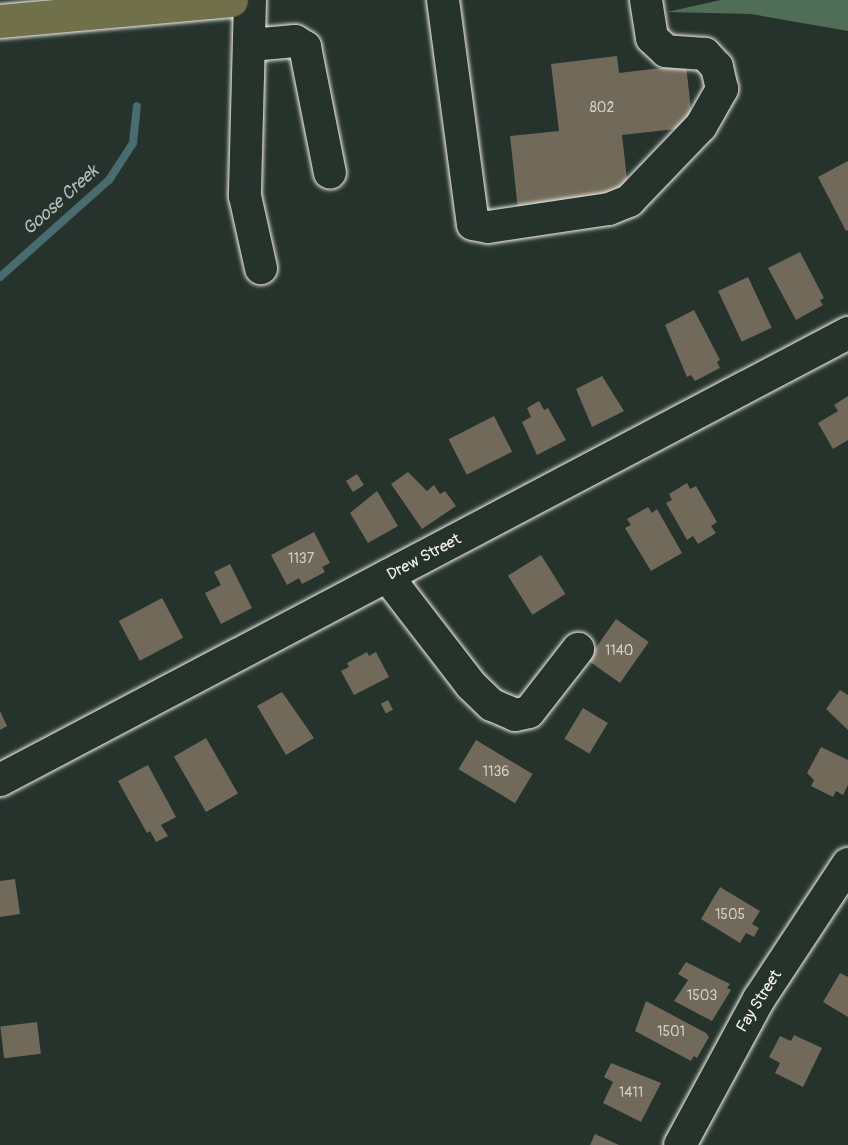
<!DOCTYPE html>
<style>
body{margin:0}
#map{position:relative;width:848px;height:1145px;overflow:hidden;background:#26332d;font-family:Pangolin,sans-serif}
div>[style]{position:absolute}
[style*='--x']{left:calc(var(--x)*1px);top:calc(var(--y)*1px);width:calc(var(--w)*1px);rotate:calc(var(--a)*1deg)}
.green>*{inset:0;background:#506e57}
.stream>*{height:8px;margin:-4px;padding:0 4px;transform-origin:4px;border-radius:4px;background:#496c70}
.building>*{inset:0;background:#716959;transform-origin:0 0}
.roads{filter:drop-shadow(0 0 2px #f4f1e8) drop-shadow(0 0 2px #f4f1e8)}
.minor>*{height:32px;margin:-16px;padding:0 16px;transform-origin:16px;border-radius:16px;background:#26332d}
.major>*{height:33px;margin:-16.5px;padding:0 16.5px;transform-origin:16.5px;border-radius:16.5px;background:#70704a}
span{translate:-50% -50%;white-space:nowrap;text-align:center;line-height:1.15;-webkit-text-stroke:4.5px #26332d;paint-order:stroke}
.number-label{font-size:14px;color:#d3cfc4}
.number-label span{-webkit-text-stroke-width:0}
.street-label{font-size:16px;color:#f4f1e8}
.water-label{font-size:18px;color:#b0bcb8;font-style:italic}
</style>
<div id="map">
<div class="green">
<i style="clip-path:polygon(721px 0,848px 0,848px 31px,751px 14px,667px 12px)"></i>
</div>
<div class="stream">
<i style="--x:0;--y:277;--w:146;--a:-41.7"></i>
<i style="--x:109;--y:180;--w:44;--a:-57"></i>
<i style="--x:133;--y:143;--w:37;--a:-84"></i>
</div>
<div class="building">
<i style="clip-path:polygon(617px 56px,619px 73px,686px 65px,693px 127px,622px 135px,629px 197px,518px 210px,510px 136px,559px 131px,551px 64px)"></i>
<i style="clip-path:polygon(848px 161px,848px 230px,846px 231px,818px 177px)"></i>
<i style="clip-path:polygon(800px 252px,824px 298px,820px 300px,823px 305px,796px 320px,768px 268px)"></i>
<i style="left:748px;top:277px;width:56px;height:33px;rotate:65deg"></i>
<i style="clip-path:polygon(694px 310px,720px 360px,717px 362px,720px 368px,695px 381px,691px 375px,687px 377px,665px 325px)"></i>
<i style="clip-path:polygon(602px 376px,624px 411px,592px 427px,576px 389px)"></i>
<i style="clip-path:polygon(848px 396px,848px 440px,833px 449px,818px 423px,838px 411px,834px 405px)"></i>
<i style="clip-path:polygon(539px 401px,544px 410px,548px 408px,566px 440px,537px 455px,522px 422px,531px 417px,527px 408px)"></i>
<i style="left:494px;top:416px;width:40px;height:51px;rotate:63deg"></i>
<i style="clip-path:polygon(408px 472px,427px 491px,434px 485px,440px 494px,445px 491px,456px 506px,422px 529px,391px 484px)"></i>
<i style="left:357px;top:474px;width:13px;height:13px;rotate:58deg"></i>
<i style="clip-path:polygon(687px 483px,690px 489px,696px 486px,717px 522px,711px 526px,716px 533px,698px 544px,693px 536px,687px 540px,666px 503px,672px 500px,669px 494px)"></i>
<i style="clip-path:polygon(377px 491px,398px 526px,368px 543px,350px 513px)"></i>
<i style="clip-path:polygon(648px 507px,652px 513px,657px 509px,682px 553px,651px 571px,625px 528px,631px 525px,627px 519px)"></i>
<i style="clip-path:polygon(314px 532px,330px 563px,322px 567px,325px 572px,302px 584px,299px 578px,287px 585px,271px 555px)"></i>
<i style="left:541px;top:555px;width:46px;height:39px;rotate:58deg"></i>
<i style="clip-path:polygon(230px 564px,252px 608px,221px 624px,205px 593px,221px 585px,214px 572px)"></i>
<i style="left:162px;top:598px;width:45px;height:49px;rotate:62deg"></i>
<i style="left:616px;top:619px;width:40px;height:50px;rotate:35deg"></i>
<i style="clip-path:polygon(367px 652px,369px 656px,376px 652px,389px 677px,354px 695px,341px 671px,349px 667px,347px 663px)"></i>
<i style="clip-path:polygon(840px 690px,848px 695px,848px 730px,826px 709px)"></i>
<i style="clip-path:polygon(282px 692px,314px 738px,286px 755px,257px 706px)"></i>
<i style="left:388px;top:700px;width:11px;height:8px;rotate:63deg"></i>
<i style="left:583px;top:708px;width:29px;height:36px;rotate:31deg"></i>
<i style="clip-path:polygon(0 711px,7px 726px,0 730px)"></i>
<i style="left:206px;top:738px;width:64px;height:37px;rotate:60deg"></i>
<i style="left:476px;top:740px;width:66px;height:34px;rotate:31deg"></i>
<i style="clip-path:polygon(821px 747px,848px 760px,848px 785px,843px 795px,836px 791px,833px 797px,811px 786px,814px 780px,807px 773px)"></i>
<i style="clip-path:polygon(148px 765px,176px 817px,161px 825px,168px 836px,156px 842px,150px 831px,147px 833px,118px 781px)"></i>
<i style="clip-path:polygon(15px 879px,20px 914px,0 917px,0 881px)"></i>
<i style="clip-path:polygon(720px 887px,760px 911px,752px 924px,759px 928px,754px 937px,746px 933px,740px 943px,701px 919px)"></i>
<i style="clip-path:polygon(686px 962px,730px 984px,727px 988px,731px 990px,712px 1021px,674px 1001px,688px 980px,678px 974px)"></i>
<i style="clip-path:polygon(840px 973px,848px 977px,848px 1017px,823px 1002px)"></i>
<i style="clip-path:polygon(646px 1001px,706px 1033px,709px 1037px,697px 1058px,694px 1056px,691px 1061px,635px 1031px)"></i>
<i style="left:37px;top:1022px;width:32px;height:37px;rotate:83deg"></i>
<i style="clip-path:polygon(794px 1035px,822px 1048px,803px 1087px,775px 1073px,780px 1063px,769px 1057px,780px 1036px,791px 1041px)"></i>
<i style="clip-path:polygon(611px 1063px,661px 1083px,641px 1122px,603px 1103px,613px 1082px,604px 1077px)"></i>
<i style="clip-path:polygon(595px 1134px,619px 1145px,590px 1145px)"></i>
</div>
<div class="roads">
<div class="minor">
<i style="--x:250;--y:0;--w:196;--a:91.5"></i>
<i style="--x:245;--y:196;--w:74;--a:77.5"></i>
<i style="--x:443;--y:0;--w:226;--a:82.4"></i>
<i style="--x:473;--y:224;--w:15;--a:11"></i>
<i style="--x:488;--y:227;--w:122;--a:-8.5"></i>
<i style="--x:609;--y:209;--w:22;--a:-22"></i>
<i style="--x:629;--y:201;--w:104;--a:-46.2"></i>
<i style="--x:701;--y:126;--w:43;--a:-60.4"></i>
<i style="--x:722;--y:89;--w:23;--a:-103"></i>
<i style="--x:717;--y:67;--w:18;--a:-133"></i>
<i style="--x:705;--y:54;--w:39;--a:-176"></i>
<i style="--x:666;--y:51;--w:19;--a:-137"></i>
<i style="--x:652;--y:38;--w:38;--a:-99"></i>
<i style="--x:251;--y:45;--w:44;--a:-5.2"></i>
<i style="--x:295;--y:41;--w:12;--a:31"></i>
<i style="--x:305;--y:47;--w:128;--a:78.8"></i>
<i style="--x:387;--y:576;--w:138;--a:52.4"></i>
<i style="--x:471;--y:685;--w:29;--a:44"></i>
<i style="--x:492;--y:705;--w:25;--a:23"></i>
<i style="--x:515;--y:715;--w:14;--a:-12"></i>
<i style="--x:529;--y:712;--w:80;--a:-52.1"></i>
<i style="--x:0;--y:780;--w:959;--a:-27.79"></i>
<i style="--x:680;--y:1145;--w:166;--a:-61.6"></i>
<i style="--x:759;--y:999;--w:162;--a:-56.6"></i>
</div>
<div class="major">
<i style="--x:0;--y:21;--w:232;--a:-5.2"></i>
</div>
</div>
<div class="number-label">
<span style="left:602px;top:108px">802</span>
<span style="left:301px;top:559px">1137</span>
<span style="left:619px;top:651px">1140</span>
<span style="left:496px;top:772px">1136</span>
<span style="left:730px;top:915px">1505</span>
<span style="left:702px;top:996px">1503</span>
<span style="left:671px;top:1032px">1501</span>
<span style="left:631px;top:1093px">1411</span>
</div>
<div class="street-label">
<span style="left:424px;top:557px;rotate:-28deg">Drew Street</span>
<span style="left:759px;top:1001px;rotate:-58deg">Fay Street</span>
</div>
<div class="water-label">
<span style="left:61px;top:201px;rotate:-42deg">Goose Creek</span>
</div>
</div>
